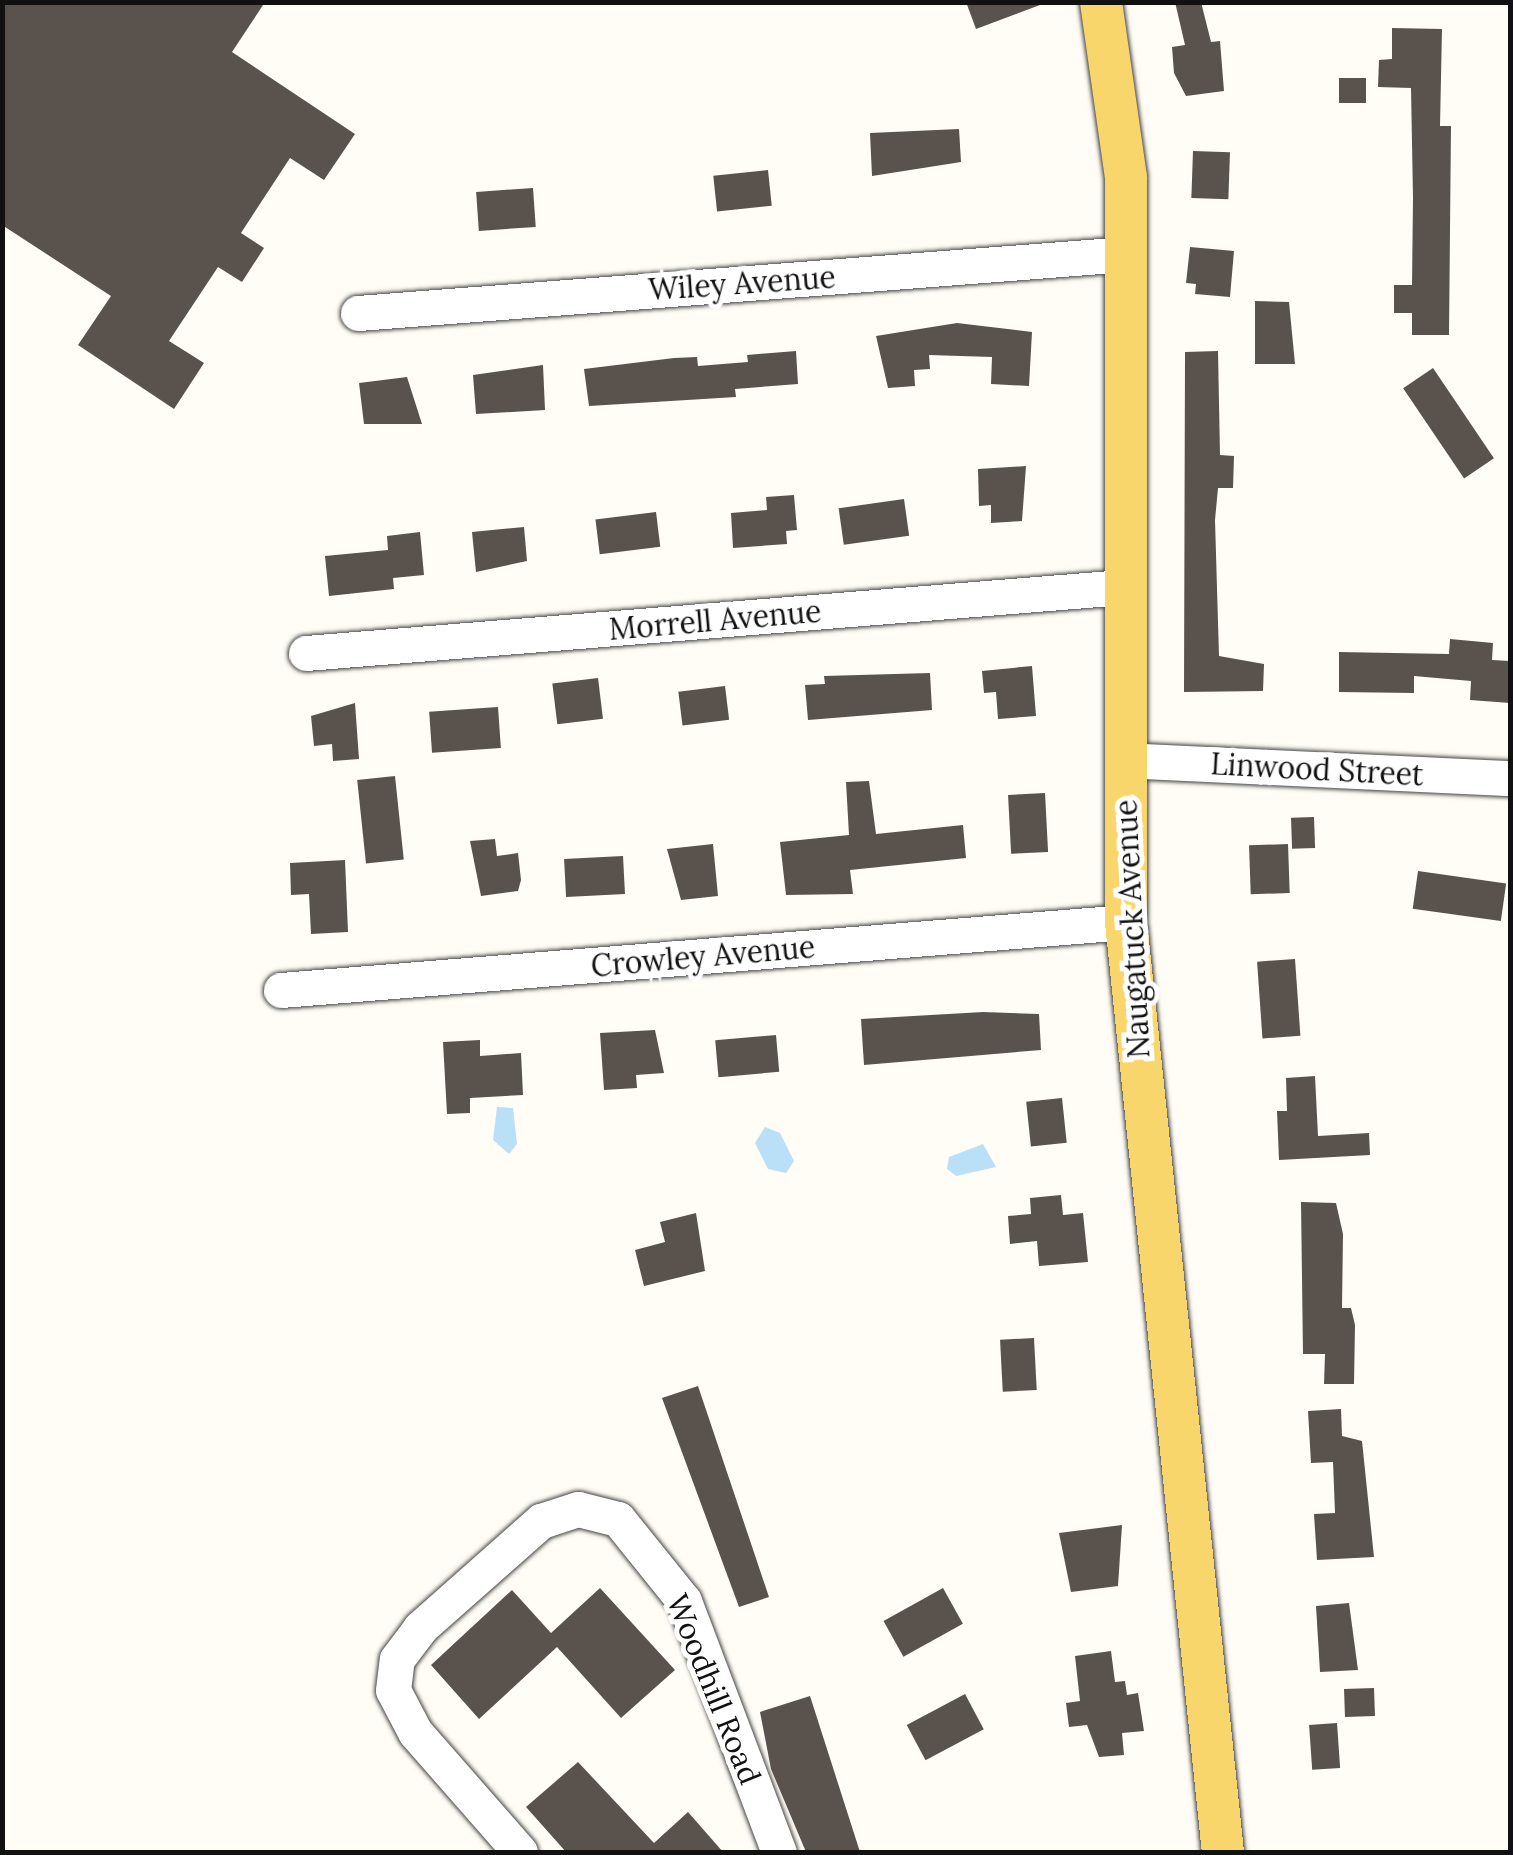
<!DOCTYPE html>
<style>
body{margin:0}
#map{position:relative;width:1513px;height:1855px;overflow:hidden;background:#fffdf5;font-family:Lora,serif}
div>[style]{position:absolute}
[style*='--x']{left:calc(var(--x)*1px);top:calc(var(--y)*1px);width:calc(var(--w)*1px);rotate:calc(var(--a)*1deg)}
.water>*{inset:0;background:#b9e0f7}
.building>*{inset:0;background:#5a524d;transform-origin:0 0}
.roads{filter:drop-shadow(0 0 2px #444) drop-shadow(0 0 2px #444)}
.minor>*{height:35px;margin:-17.5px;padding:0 17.5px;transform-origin:17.5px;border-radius:17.5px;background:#fff}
.major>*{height:42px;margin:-21px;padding:0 21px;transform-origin:21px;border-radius:21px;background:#f9d66b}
span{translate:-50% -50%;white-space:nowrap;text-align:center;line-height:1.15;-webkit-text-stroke:10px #fff;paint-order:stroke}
.street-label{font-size:30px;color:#111}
.frame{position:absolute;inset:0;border:5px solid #111;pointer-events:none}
</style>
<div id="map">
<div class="water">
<i style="clip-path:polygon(497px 1107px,513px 1108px,517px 1144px,509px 1154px,493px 1140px)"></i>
<i style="clip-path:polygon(765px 1127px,780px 1133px,794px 1161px,786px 1173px,768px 1169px,755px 1143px)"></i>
<i style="clip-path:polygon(983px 1144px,996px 1167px,956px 1176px,947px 1169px,949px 1157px)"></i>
</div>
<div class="building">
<i style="clip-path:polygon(2px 2px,265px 2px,232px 52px,355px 134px,324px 180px,290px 158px,241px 233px,264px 248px,242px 282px,218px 267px,169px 341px,204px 363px,174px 409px,78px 345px,111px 296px,2px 225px)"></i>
<i style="clip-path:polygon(966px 2px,1040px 2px,1040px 5px,976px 29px)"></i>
<i style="clip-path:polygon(1175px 2px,1201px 2px,1211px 42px,1220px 41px,1224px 91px,1186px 96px,1174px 73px,1172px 47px,1185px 45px)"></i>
<i style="clip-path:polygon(1392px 28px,1442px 29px,1440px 126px,1451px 126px,1449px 335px,1412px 335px,1412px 313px,1394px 313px,1394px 285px,1412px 285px,1413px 198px,1411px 88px,1378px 87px,1379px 60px,1392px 59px)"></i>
<i style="left:1366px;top:78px;width:25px;height:27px;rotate:90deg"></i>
<i style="clip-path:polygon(959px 129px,961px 162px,872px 176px,870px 133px)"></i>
<i style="left:1193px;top:151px;width:37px;height:47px;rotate:2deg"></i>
<i style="left:768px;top:170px;width:36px;height:55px;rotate:84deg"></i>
<i style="left:533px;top:188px;width:39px;height:57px;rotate:86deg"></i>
<i style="clip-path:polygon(1190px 247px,1234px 251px,1230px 297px,1195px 294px,1196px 284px,1186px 283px)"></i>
<i style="clip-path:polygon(1255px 301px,1289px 302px,1295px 364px,1255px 364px)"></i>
<i style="clip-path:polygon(957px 323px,1032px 332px,1029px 386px,991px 384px,992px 357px,929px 355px,930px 369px,914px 370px,915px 386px,888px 388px,876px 336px)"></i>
<i style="clip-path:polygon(796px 351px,798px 384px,735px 389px,736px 397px,589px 406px,584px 369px,674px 358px,697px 357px,698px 366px,748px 362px,747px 355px)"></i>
<i style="clip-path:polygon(1218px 351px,1220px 455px,1234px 456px,1233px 488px,1218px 488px,1215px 520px,1219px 656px,1264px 664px,1263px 691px,1184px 692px,1185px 352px)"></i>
<i style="clip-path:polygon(543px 365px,545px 410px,476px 414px,473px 375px)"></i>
<i style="left:1433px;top:368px;width:109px;height:36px;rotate:56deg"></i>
<i style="clip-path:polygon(407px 377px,422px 424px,364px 424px,359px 383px)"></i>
<i style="clip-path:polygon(1026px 466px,1022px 521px,991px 523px,991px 505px,979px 506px,978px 469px)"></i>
<i style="clip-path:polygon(794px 495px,797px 530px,786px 531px,787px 544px,733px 548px,731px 513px,767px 510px,766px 497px)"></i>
<i style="left:904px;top:499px;width:37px;height:66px;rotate:82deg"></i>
<i style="left:656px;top:512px;width:35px;height:61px;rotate:83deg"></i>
<i style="clip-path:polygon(524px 527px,527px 561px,476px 572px,472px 532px)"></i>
<i style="clip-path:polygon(420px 532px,424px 575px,393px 578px,394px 589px,329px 596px,325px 556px,388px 550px,387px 536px)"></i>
<i style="clip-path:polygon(1450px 639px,1493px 643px,1492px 660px,1510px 661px,1510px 703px,1470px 700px,1471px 681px,1414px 676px,1414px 693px,1339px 692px,1339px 652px,1449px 654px)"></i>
<i style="clip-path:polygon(1032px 666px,1036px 716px,998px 719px,996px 692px,984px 693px,982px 671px)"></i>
<i style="clip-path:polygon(930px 673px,932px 710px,808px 720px,805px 685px,825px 684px,824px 676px)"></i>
<i style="left:598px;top:678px;width:41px;height:46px;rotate:83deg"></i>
<i style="left:725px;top:686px;width:34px;height:47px;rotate:83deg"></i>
<i style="clip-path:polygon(355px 703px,359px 759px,333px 761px,332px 744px,314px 746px,311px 716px)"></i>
<i style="left:498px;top:707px;width:41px;height:69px;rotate:86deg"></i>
<i style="left:395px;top:776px;width:84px;height:38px;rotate:84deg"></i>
<i style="clip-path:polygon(869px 781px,876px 834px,963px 825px,966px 858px,850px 870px,853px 894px,786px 895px,780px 842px,849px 835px,846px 782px)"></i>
<i style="left:1045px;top:793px;width:59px;height:37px;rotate:87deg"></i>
<i style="left:1314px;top:817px;width:31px;height:23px;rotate:88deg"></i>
<i style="clip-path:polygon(495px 839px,497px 856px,518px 853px,521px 880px,518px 891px,481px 896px,470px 841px)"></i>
<i style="clip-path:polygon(713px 844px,718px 896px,681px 900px,667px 849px)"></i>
<i style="left:1288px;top:844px;width:49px;height:39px;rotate:88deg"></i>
<i style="left:623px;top:856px;width:38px;height:59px;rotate:87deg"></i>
<i style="clip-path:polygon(345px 860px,348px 932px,311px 934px,309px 894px,291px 895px,290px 863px)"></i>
<i style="left:1418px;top:871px;width:89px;height:38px;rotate:8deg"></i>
<i style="left:1295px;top:959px;width:77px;height:38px;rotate:86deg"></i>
<i style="clip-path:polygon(983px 1012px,1039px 1014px,1041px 1050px,864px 1065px,861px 1019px)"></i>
<i style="clip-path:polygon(655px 1030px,664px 1073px,636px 1075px,637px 1088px,604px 1090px,600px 1033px)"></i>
<i style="left:776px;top:1035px;width:37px;height:61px;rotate:85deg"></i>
<i style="clip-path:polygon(480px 1040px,480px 1056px,521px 1053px,523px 1095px,470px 1098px,470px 1113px,447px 1114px,443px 1042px)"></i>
<i style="clip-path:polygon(1315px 1076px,1318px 1136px,1369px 1133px,1370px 1155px,1279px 1160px,1277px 1111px,1287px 1111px,1286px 1078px)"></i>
<i style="left:1062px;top:1098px;width:45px;height:36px;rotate:84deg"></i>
<i style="clip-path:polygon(1061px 1195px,1063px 1215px,1083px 1213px,1088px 1262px,1039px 1266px,1037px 1241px,1010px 1244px,1008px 1216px,1031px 1214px,1030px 1198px)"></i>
<i style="clip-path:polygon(1301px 1202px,1336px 1203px,1343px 1234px,1342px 1308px,1351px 1308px,1355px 1325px,1354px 1384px,1324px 1384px,1325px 1354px,1303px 1354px)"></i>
<i style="clip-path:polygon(696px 1213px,705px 1271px,644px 1286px,635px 1250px,665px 1242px,660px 1222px)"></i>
<i style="left:1034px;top:1338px;width:52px;height:34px;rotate:87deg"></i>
<i style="clip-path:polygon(698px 1386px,769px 1597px,739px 1607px,662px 1398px)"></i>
<i style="clip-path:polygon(1341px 1409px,1342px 1436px,1362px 1441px,1374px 1557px,1317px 1560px,1314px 1514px,1335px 1513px,1333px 1462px,1311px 1463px,1308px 1411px)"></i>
<i style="clip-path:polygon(1122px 1525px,1118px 1586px,1071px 1592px,1059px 1533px)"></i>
<i style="clip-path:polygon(600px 1588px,675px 1670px,621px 1718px,557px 1647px,479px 1719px,431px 1665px,512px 1590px,551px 1633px)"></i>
<i style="left:943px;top:1588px;width:41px;height:68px;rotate:61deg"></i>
<i style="clip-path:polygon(1349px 1603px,1358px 1670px,1320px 1672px,1316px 1606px)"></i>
<i style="clip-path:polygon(1111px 1651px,1115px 1682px,1125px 1681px,1127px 1695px,1138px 1693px,1144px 1731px,1122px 1733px,1124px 1755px,1099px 1757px,1087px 1725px,1069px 1727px,1066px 1703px,1080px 1701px,1075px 1656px)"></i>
<i style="left:1374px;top:1688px;width:28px;height:30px;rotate:88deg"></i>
<i style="left:965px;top:1694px;width:40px;height:66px;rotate:62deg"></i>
<i style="clip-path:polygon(810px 1696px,860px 1852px,806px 1852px,771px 1769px,760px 1712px)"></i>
<i style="left:1337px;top:1723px;width:45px;height:28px;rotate:86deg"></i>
<i style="clip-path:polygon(578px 1762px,654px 1843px,688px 1812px,723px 1852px,566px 1852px,526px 1807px)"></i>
</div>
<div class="roads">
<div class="minor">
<i style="--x:358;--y:313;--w:770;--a:-4.39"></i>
<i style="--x:306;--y:653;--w:820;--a:-4.62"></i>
<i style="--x:1123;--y:760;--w:387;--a:2.7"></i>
<i style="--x:281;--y:990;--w:848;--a:-4.6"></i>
<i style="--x:520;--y:1852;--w:159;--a:-131.2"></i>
<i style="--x:415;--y:1732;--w:47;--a:-117.6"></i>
<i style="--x:393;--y:1690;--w:31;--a:-83"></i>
<i style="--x:397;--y:1659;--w:39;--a:-53"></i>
<i style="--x:420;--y:1628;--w:162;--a:-41.5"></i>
<i style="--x:541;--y:1521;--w:39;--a:-18"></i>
<i style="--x:578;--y:1509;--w:41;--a:14"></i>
<i style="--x:618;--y:1519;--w:105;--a:51.2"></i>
<i style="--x:684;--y:1601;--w:268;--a:69.3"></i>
</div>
<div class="major">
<i style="--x:1101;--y:2;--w:177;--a:81.9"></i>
<i style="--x:1126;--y:177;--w:745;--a:90"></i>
<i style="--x:1126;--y:922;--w:935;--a:84.05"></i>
</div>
</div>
<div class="street-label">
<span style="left:742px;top:283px;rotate:-4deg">Wiley Avenue</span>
<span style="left:715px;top:620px;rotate:-5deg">Morrell Avenue</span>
<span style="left:1317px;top:769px;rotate:3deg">Linwood Street</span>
<span style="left:1132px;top:929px;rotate:-93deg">Naugatuck Avenue</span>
<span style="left:703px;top:956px;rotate:-5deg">Crowley Avenue</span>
<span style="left:714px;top:1689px;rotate:68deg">Woodhill Road</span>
</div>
<div class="frame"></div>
</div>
